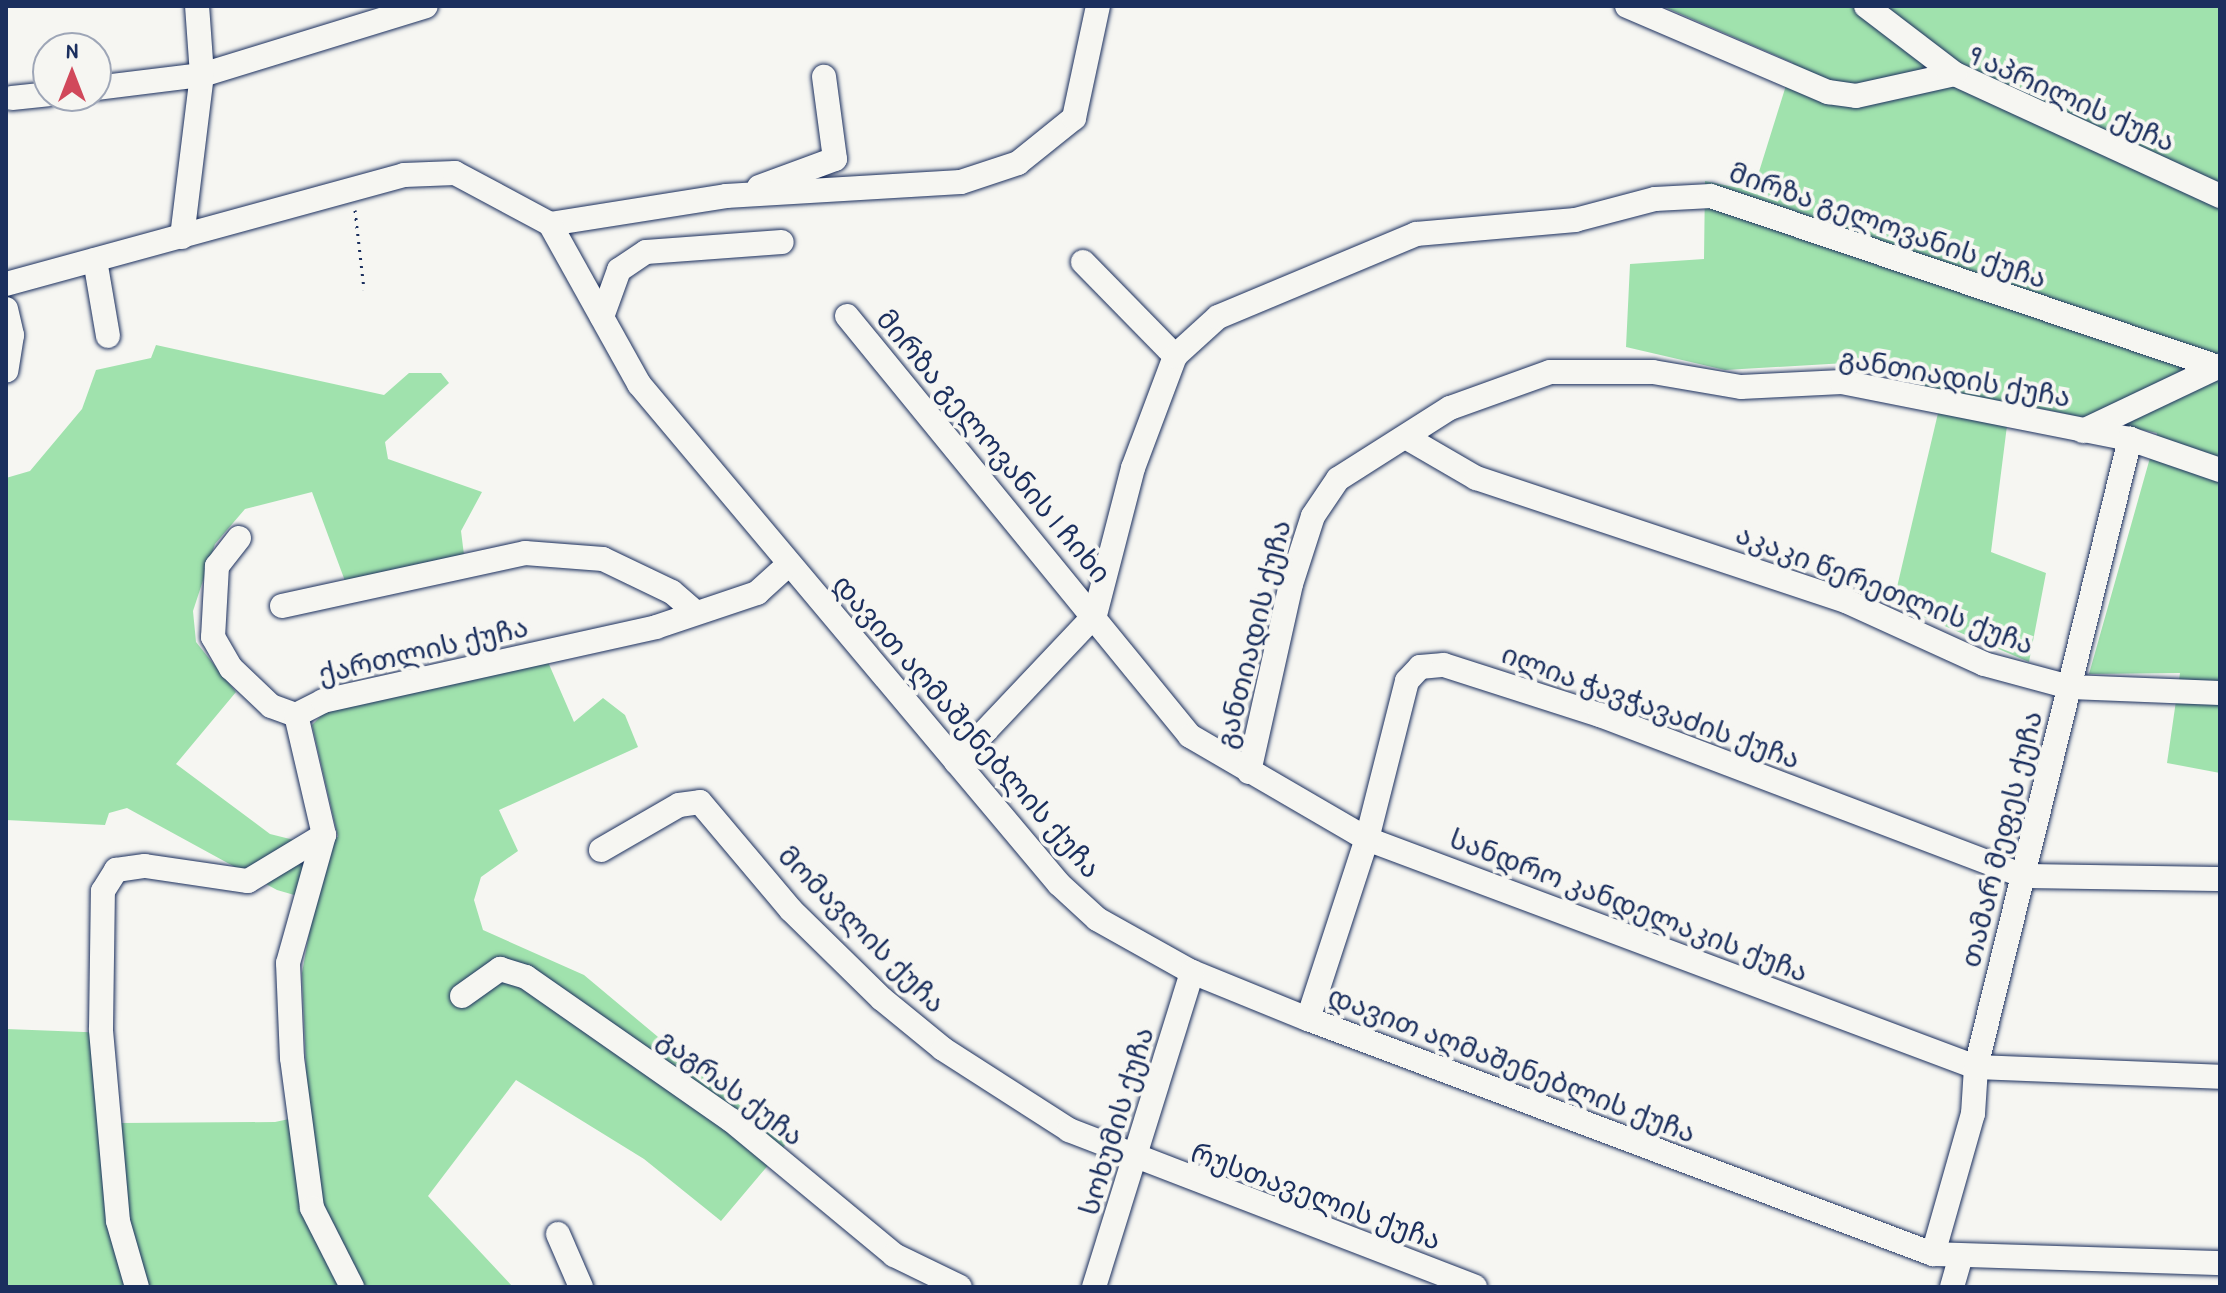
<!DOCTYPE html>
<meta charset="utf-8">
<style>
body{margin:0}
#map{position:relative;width:2226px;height:1293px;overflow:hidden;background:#f6f6f2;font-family:"Patrick Hand","Noto Sans Georgian",sans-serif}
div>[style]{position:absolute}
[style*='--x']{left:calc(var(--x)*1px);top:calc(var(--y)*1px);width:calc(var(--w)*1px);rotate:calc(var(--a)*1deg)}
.green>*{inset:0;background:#a0e2ad}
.path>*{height:3px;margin-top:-1.5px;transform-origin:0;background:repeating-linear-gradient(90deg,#1b2f5e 0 2px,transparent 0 8px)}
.roads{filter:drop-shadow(0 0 2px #1b2f5e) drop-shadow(0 0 2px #1b2f5e)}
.minor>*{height:24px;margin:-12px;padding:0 12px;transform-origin:12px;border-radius:12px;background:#f6f6f2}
span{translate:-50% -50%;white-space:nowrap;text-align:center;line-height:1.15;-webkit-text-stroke:8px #f6f6f2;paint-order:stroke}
.street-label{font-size:28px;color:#1b2f5e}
.frame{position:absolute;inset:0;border:8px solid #1b2f5e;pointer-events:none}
.north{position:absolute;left:32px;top:32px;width:80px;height:80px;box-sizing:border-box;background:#f6f6f2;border:2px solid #9ea6b7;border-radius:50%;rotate:0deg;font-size:22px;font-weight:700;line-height:32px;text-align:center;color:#1b2f5e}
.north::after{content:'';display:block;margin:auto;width:28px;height:36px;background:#d1495b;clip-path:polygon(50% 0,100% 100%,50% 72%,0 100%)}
</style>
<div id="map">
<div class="green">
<i style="clip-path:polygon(1662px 6px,2220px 6px,2220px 773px,2167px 763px,2180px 673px,2089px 674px,2157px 433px,2010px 402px,1991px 552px,2046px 573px,2029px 662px,1893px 604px,1943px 392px,1846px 363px,1725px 370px,1626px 347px,1630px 264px,1704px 259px,1705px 181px,1753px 191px,1793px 63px)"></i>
<i style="clip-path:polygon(156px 345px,384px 395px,409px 373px,441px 373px,449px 383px,385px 442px,388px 459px,482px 492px,461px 531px,464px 555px,345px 581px,312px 492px,245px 509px,215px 544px,193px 611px,196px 642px,236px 692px,176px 764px,270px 834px,302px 842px,338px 837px,312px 725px,328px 709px,548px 662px,574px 722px,603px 698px,625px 715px,638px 747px,499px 810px,518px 851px,481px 877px,474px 900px,483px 930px,584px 975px,786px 1144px,721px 1221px,644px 1159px,516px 1080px,428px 1196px,513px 1287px,6px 1287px,6px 1029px,110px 1033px,121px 1123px,275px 1122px,308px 1115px,302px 973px,315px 901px,277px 890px,127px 808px,109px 813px,105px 825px,6px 820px,6px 478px,30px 471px,82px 409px,96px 370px,151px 358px)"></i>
</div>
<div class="path">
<i style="--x:355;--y:210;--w:80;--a:83.5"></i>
</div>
<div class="roads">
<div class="minor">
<i style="--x:1627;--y:6;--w:219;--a:23.2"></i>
<i style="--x:1828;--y:92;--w:28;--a:8"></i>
<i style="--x:1856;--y:96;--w:101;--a:-12.5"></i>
<i style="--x:1955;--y:74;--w:292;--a:24.7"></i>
<i style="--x:1866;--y:6;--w:112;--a:37.4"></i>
<i style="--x:96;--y:88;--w:107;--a:-7"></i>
<i style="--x:202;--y:75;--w:234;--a:-17.1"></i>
<i style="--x:12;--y:98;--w:36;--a:-6"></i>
<i style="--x:759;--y:187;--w:81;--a:-20.2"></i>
<i style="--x:835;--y:159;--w:83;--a:-97.6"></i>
<i style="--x:550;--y:224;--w:178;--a:-9"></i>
<i style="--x:726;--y:196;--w:235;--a:-3.4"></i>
<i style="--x:961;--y:182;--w:60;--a:-18.4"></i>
<i style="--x:1018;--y:163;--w:72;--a:-38.8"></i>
<i style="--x:1074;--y:118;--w:115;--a:-77.9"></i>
<i style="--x:182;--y:237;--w:163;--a:-83"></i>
<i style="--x:202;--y:75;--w:69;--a:-94.1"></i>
<i style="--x:95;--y:260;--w:77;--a:80.3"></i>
<i style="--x:1083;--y:262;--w:132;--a:45.6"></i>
<i style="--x:6;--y:284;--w:413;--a:-15.3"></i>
<i style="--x:404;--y:175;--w:51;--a:-2.2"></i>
<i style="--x:455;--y:173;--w:108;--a:28.2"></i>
<i style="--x:550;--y:224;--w:183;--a:60.9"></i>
<i style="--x:639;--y:384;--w:653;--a:49.97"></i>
<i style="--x:1059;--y:884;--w:52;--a:42.6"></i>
<i style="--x:1097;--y:919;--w:109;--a:29.2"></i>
<i style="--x:1192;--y:972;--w:125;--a:22.1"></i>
<i style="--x:1308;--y:1019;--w:668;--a:20.61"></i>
<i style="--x:1933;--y:1254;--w:287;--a:1.8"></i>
<i style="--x:6;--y:309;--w:27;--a:77"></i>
<i style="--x:12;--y:335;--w:36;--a:99"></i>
<i style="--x:847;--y:316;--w:542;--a:50.76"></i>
<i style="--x:1190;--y:736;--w:205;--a:30.2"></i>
<i style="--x:1367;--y:839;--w:650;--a:20.53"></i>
<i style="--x:1976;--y:1067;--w:244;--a:2.3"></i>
<i style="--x:602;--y:317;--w:50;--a:-70.1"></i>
<i style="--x:619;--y:270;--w:32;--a:-34"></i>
<i style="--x:646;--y:252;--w:136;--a:-4.2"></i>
<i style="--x:2083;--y:431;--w:152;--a:-25.4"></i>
<i style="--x:1407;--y:438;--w:80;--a:30.1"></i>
<i style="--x:1476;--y:478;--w:390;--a:18.4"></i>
<i style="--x:1846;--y:601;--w:152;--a:24.5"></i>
<i style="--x:1984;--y:664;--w:89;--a:15"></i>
<i style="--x:2070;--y:687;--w:150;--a:2.3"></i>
<i style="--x:239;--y:538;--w:36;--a:128"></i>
<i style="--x:217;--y:566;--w:71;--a:93.2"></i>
<i style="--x:213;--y:637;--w:36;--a:60"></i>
<i style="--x:231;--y:668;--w:55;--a:43.5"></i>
<i style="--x:271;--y:706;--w:27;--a:20"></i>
<i style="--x:282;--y:606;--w:249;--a:-12.3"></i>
<i style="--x:525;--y:553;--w:78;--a:4.4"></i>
<i style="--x:603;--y:559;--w:76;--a:25.6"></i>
<i style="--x:672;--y:592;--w:29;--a:41"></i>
<i style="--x:956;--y:762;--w:202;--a:-46.6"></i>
<i style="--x:1095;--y:615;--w:152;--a:-75.5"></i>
<i style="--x:1133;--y:468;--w:120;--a:-69.4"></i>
<i style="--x:1175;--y:356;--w:58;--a:-42.2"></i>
<i style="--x:1218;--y:317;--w:215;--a:-22.7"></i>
<i style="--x:1416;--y:234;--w:160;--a:-5"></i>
<i style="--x:1575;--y:220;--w:83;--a:-14.7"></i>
<i style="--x:1655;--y:199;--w:56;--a:-3.1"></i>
<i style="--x:1711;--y:196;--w:535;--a:18.64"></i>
<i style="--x:1249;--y:772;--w:193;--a:-77.4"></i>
<i style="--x:1291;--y:584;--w:71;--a:-72.1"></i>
<i style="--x:1313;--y:516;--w:45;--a:-56"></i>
<i style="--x:1338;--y:479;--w:133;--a:-32.4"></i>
<i style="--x:1450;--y:408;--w:106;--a:-19.8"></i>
<i style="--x:1550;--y:372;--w:103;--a:0"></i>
<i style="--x:1653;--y:372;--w:89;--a:9.7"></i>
<i style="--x:1741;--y:387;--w:101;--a:-2.8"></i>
<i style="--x:1842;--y:382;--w:294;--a:11.2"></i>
<i style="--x:2130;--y:439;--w:95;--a:19"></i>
<i style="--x:324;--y:835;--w:133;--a:105.7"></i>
<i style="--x:288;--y:963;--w:95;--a:87.6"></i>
<i style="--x:292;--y:1058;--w:151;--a:82.4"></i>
<i style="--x:312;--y:1208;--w:89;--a:63.1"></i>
<i style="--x:601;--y:850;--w:90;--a:-30"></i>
<i style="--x:679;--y:805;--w:21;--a:-8"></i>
<i style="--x:700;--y:802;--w:141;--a:49.9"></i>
<i style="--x:791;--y:910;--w:127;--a:44.4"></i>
<i style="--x:882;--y:999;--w:79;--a:39.3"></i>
<i style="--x:943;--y:1049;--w:150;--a:32.7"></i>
<i style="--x:1069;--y:1130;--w:435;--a:21.1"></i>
<i style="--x:462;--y:996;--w:47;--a:-35.4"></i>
<i style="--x:500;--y:969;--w:27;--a:17"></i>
<i style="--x:526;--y:977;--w:250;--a:34.9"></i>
<i style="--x:731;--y:1120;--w:212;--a:39.6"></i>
<i style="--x:894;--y:1255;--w:73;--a:25.9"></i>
<i style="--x:1308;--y:1019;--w:189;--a:-71.9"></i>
<i style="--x:1367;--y:839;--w:163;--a:-75.8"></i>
<i style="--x:1407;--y:681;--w:19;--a:-47"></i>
<i style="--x:1420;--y:667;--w:24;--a:-5"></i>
<i style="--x:1444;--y:665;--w:164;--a:17.8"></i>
<i style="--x:1600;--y:715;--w:453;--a:20.8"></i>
<i style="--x:2023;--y:876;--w:197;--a:0.9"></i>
<i style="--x:558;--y:1234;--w:58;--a:66.5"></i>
<i style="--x:1933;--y:1254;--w:146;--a:-74.1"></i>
<i style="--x:1973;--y:1114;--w:47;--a:-86.3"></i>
<i style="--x:1976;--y:1067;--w:647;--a:-76.22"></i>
<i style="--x:137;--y:1287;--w:69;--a:-106.1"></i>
<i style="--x:118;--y:1221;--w:193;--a:-95.1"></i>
<i style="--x:101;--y:1029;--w:138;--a:-89.2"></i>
<i style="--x:103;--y:891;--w:25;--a:-58"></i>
<i style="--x:116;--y:870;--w:29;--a:-8"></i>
<i style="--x:145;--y:866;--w:104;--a:8.3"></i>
<i style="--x:248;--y:881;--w:89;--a:-31.2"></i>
<i style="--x:324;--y:835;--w:123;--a:-103.1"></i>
<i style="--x:296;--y:715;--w:30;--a:-27"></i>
<i style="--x:323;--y:701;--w:341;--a:-12.5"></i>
<i style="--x:656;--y:627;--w:107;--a:-18.6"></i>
<i style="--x:757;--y:593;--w:43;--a:-42.2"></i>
<i style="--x:1094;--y:1287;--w:330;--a:-72.7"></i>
<i style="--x:1952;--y:1287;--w:29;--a:-74"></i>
</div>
</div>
<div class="street-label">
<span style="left:2072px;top:98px;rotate:24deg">9 აპრილის ქუჩა</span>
<span style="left:1888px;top:225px;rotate:19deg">მირზა გელოვანის ქუჩა</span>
<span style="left:1955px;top:377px;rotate:10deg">განთიადის ქუჩა</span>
<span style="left:994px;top:446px;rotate:50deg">მირზა გელოვანის I ჩიხი</span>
<span style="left:1885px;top:589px;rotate:21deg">აკაკი წერეთლის ქუჩა</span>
<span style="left:1253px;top:634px;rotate:-76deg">განთიადის ქუჩა</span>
<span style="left:423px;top:650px;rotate:-13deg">ქართლის ქუჩა</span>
<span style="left:1651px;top:706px;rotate:20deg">ილია ჭავჭავაძის ქუჩა</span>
<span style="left:967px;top:726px;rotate:49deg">დავით აღმაშენებლის ქუჩა</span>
<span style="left:2001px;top:839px;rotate:-76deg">თამარ მეფეს ქუჩა</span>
<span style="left:1629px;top:905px;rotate:21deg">სანდრო კანდელაკის ქუჩა</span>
<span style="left:862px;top:929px;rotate:45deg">მომავლის ქუჩა</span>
<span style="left:1512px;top:1064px;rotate:21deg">დავით აღმაშენებლის ქუჩა</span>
<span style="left:731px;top:1087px;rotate:37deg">გაგრას ქუჩა</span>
<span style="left:1116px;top:1121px;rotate:-73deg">სოხუმის ქუჩა</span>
<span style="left:1316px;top:1196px;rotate:20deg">რუსთაველის ქუჩა</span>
</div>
<div class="frame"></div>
<div class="north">N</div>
</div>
